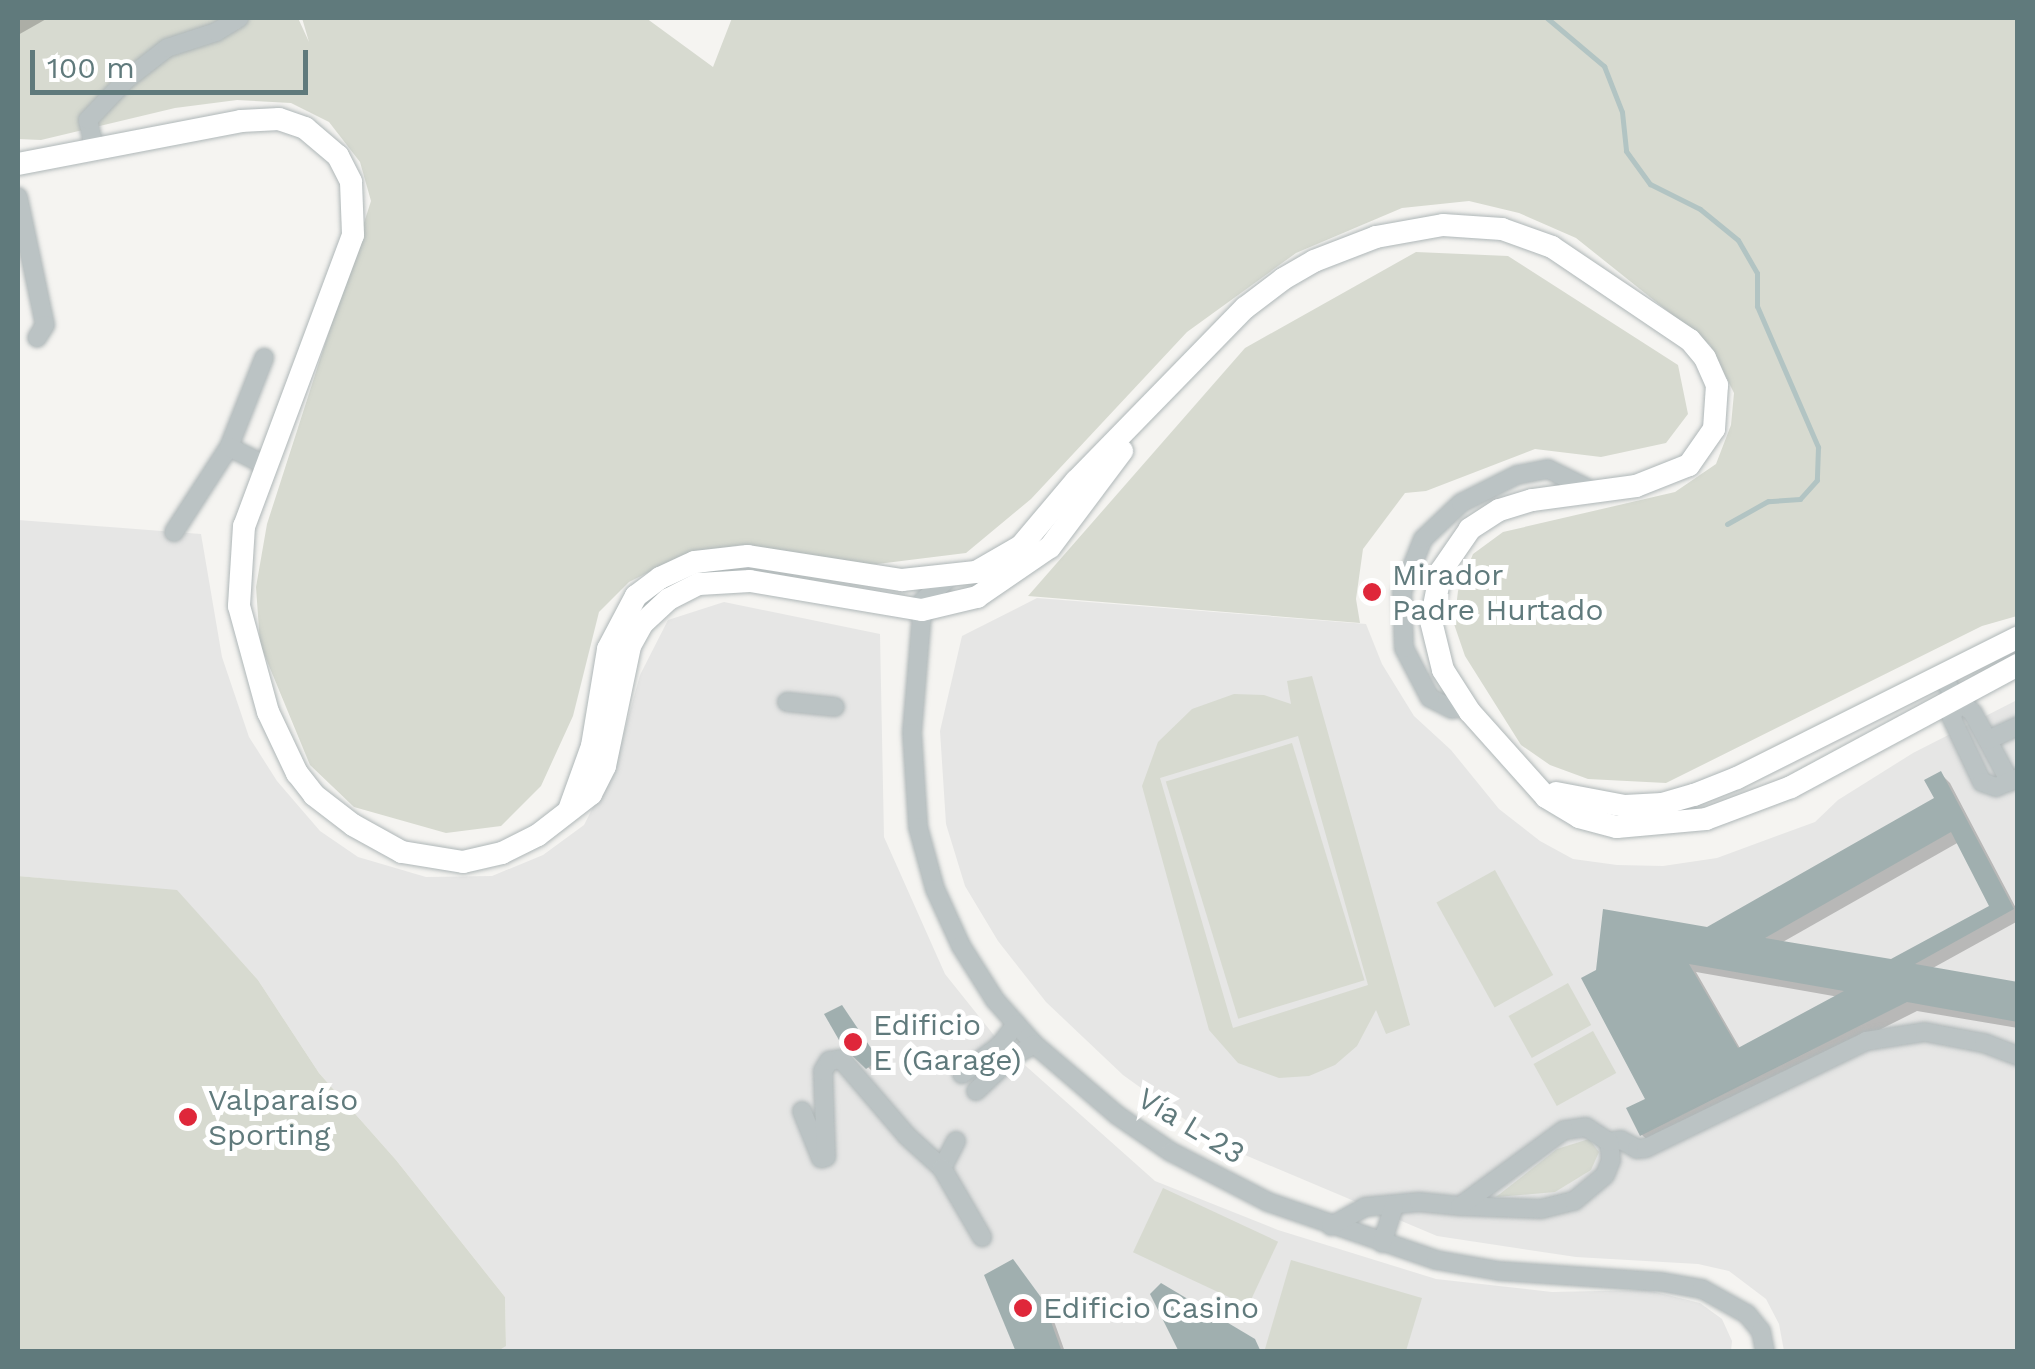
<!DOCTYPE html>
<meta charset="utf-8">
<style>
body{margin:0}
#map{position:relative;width:2035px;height:1369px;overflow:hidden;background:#f5f4f1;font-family:"Work Sans",sans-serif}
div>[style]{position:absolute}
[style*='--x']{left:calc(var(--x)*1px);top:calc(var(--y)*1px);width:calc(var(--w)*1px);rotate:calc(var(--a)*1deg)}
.built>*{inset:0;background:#e6e6e5}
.green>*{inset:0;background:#d7dad0;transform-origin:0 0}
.shadow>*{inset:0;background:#0003}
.stream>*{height:5px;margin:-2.5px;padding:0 2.5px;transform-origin:2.5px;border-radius:2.5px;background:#b2c4c3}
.building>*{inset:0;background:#a0afaf}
.roads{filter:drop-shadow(0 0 2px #afb7b8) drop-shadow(0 0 2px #afb7b8)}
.minor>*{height:18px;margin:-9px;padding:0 9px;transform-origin:9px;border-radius:9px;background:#bbc3c4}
.major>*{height:22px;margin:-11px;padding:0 11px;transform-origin:11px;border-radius:11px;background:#fff}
.dots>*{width:28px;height:28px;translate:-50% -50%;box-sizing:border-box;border:5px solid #fff;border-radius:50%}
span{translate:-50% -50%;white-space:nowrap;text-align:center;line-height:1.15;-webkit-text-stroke:10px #fff;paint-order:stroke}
.poi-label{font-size:30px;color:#607a7c}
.left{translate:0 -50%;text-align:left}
.street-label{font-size:30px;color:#607a7c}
.frame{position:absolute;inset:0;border:20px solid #607a7c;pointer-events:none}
.scale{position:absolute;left:30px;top:50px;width:278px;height:45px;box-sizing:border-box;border:5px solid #607a7c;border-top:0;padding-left:12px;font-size:30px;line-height:35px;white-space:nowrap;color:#607a7c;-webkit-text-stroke:8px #fff;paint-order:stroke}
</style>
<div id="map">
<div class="built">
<i style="clip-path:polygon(18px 520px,201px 534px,222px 657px,249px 737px,277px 781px,320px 831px,358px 857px,426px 877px,492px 876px,543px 855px,584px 825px,616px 762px,640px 675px,668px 620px,724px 602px,880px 634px,884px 837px,945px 974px,1001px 1044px,1155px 1181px,1278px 1230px,1436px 1279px,1552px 1292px,1647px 1290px,1700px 1303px,1722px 1319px,1732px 1341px,1731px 1351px,496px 1351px,506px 1345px,505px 1297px,396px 1160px,319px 1073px,258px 980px,177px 891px,18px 876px)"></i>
<i style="clip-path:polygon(1037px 598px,1366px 624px,1382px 664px,1414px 716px,1451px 750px,1499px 809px,1540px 841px,1573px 859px,1617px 865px,1663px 866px,1717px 858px,1815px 822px,1838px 800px,1913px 753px,2017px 700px,2017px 1351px,1784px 1351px,1779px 1324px,1766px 1299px,1729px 1271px,1698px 1264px,1576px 1257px,1437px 1236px,1245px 1155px,1194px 1126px,1123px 1075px,1046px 1002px,998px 941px,965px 886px,946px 824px,940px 731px,962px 636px)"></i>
</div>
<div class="green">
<i style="clip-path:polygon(18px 18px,298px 18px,309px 42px,302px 18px,646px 18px,713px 67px,732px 18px,2017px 18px,2017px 616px,1982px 626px,1666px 783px,1588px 779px,1550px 765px,1521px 745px,1465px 656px,1454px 624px,1458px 591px,1473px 554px,1503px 532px,1675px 492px,1716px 464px,1731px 425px,1734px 393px,1710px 345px,1576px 238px,1519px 213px,1469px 201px,1402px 208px,1296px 253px,1187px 332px,1031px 499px,966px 553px,853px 567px,741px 545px,683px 555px,629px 582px,599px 612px,573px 716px,541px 786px,501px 826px,446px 833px,354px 807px,310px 765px,260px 644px,256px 587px,267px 524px,371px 201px,360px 162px,329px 122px,291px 103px,237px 100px,175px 108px,41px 140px,18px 139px)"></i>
<i style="clip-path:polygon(1416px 252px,1508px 256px,1678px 365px,1688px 414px,1666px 443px,1601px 457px,1535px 449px,1426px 491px,1405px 493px,1363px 549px,1356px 599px,1360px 623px,1028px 596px,1245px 348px)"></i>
<i style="clip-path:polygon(evenodd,1312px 676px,1410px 1025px,1386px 1034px,1376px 1010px,1357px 1046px,1335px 1065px,1309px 1076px,1279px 1078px,1238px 1063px,1209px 1030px,1142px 786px,1158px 742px,1192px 709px,1234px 694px,1264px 695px,1291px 704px,1287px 681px,1312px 676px,1298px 736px,1368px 985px,1233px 1028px,1160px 778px,1298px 736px)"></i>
<i style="left:1292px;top:743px;width:248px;height:132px;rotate:73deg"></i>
<i style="left:1495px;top:870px;width:120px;height:67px;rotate:61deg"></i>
<i style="clip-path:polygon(18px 876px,177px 890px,258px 980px,319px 1073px,396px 1160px,505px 1297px,506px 1346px,496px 1352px,18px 1351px)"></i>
<i style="left:1568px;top:983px;width:48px;height:68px;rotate:61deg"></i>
<i style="left:1593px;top:1031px;width:48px;height:68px;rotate:61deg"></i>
<i style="clip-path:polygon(1589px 1139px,1599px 1152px,1591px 1170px,1555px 1192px,1496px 1197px,1557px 1149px)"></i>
<i style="left:1163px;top:1188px;width:127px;height:71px;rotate:25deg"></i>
<i style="clip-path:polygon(1291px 1260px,1422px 1298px,1406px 1351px,1265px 1349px)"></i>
</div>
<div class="shadow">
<i style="clip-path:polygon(18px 18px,48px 18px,18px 35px)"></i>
<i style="clip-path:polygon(evenodd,1941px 774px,1950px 783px,2018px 912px,2018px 921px,1931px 969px,2018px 984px,2018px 1028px,1917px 1011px,1652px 1144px,1642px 1135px,1648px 1100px,1585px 979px,1707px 930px,1937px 799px,1941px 774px,1959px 842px,1992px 907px,1891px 962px,1781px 943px,1959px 842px,1941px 774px,1696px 972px,1839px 997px,1741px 1050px,1696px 972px)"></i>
<i style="clip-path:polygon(847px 1014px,882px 1066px,873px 1072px,845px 1045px)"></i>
<i style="clip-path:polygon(1013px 1262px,1050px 1310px,1065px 1352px,1018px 1352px)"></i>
</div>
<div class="stream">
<i style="--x:1547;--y:18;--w:75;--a:40.1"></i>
<i style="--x:1604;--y:66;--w:49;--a:68.6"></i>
<i style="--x:1622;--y:112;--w:39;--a:84"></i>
<i style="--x:1626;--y:151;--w:41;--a:54"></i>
<i style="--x:1650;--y:184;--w:56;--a:26.6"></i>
<i style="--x:1700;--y:209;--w:49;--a:39.2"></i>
<i style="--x:1738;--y:240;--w:38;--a:60"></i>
<i style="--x:1757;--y:273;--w:33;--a:90"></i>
<i style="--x:1757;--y:306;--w:154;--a:66.6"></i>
<i style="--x:1818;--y:447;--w:33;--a:92"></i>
<i style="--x:1817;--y:480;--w:25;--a:132"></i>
<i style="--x:1800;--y:499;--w:32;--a:176"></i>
<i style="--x:1768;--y:501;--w:47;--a:150.7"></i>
</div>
<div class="building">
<i style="clip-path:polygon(evenodd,1941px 771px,2014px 909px,1915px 964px,2018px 982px,2018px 1022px,1907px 1002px,1640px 1136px,1626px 1108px,1645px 1099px,1581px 978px,1596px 970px,1603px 909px,1707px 927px,1934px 798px,1924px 780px,1941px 771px,1951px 832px,1989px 906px,1891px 959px,1765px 938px,1951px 832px,1941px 771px,1689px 964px,1844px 991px,1738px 1048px,1689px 964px)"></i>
<i style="clip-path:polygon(842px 1005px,879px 1060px,866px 1069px,843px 1047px,824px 1014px)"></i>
<i style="clip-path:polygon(1013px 1259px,1043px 1300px,1062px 1352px,1016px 1352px,984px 1275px)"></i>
<i style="clip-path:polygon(1161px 1283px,1255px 1339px,1261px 1352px,1179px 1352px,1150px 1294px)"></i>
</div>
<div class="roads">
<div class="minor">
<i style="--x:95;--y:151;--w:32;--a:-103"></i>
<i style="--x:88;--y:120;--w:55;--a:-46.5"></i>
<i style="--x:126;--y:80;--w:52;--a:-38"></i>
<i style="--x:167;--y:48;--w:52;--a:-18.1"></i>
<i style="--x:216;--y:32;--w:27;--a:-31"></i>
<i style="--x:18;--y:197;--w:131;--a:78.1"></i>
<i style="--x:45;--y:325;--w:15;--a:122"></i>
<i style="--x:229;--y:447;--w:96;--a:-68.5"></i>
<i style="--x:174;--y:532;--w:101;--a:-57.1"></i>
<i style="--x:229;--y:447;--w:40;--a:26.6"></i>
<i style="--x:949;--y:578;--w:35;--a:139"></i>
<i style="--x:923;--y:601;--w:132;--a:94.8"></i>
<i style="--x:912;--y:733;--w:94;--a:86.3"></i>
<i style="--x:918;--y:827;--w:64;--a:74.7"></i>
<i style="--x:935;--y:889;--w:63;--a:65.5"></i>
<i style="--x:961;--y:946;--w:64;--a:57.8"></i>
<i style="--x:995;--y:1000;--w:59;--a:48.4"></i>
<i style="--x:1034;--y:1044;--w:109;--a:40.5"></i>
<i style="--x:1117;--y:1115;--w:65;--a:34.4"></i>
<i style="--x:1171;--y:1152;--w:109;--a:27.3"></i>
<i style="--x:1268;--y:1202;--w:178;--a:19"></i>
<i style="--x:1436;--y:1260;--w:64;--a:9.9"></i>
<i style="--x:1499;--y:1271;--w:163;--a:3.9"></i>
<i style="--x:1662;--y:1282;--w:41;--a:9.9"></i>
<i style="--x:1702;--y:1289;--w:51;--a:29.1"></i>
<i style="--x:1747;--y:1314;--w:22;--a:51"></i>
<i style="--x:1761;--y:1331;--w:21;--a:79"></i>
<i style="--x:1942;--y:675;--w:28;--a:60"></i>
<i style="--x:1956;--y:699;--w:22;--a:39"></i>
<i style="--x:1973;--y:713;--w:78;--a:61.8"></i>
<i style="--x:1956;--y:699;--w:20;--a:101"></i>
<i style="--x:1952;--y:719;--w:70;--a:64.5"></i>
<i style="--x:1982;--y:782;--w:15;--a:20"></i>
<i style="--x:1996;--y:787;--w:24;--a:-22"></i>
<i style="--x:787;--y:702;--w:48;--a:5.9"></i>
<i style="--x:1466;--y:706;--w:14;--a:168"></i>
<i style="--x:1452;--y:709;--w:25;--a:-153"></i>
<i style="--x:1430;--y:698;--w:56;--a:-117.5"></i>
<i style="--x:1404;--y:648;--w:56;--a:-92"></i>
<i style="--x:1402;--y:592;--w:57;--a:-68.4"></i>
<i style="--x:1423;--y:539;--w:52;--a:-43.5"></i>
<i style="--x:1461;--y:503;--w:63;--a:-26.6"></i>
<i style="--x:1517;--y:475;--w:32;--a:-11"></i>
<i style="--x:1548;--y:469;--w:52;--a:26.1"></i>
<i style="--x:1988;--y:740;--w:33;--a:-25"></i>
<i style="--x:962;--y:1074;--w:46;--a:-37.1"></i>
<i style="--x:999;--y:1046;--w:28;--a:-52"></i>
<i style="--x:976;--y:1091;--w:48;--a:-43.3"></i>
<i style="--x:1011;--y:1058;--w:27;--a:-31"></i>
<i style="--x:802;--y:1111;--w:51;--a:68"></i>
<i style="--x:821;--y:1158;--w:5;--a:-11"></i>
<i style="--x:826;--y:1157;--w:86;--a:-92"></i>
<i style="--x:823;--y:1071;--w:12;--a:-59"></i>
<i style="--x:829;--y:1061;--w:12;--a:-9"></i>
<i style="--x:841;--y:1059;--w:101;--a:49.4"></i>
<i style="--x:907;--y:1136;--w:47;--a:42.4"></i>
<i style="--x:956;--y:1141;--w:30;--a:117"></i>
<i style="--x:942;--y:1168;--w:80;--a:59.9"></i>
<i style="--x:1609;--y:1142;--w:12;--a:-9"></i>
<i style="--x:1621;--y:1140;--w:18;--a:29"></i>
<i style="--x:1637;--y:1149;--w:9;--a:-6"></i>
<i style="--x:1646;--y:1148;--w:245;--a:-25.9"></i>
<i style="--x:1866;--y:1041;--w:60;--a:-8.7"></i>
<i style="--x:1925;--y:1032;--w:60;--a:10.6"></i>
<i style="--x:1984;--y:1043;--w:36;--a:21"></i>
<i style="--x:1331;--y:1226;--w:39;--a:-29"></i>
<i style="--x:1365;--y:1207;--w:54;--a:-5.3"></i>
<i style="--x:1419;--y:1202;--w:41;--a:5.6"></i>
<i style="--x:1460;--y:1206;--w:81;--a:2.1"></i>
<i style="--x:1541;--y:1209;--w:34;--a:-14"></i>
<i style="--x:1574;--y:1201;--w:40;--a:-40"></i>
<i style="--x:1605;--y:1175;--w:16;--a:-68"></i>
<i style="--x:1611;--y:1160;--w:18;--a:-96"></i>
<i style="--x:1609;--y:1142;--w:27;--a:-147"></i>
<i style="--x:1586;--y:1127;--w:22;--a:172"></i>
<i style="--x:1564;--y:1130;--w:129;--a:143.8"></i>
<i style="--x:1382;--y:1243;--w:39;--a:-72"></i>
</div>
<div class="major">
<i style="--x:18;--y:164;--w:227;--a:-10.9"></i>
<i style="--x:241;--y:121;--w:38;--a:-3"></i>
<i style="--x:279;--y:119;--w:28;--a:19"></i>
<i style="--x:305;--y:128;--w:43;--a:40.3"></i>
<i style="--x:338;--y:156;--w:29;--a:63"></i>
<i style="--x:351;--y:182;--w:53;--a:87.8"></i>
<i style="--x:353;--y:235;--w:311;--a:110.5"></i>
<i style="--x:244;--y:526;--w:80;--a:93.6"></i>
<i style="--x:239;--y:606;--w:110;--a:74.7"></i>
<i style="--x:268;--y:712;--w:68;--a:64.6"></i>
<i style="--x:297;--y:773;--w:28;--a:52"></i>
<i style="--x:314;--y:795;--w:49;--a:37.6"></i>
<i style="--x:353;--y:825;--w:56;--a:28.9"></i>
<i style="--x:402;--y:852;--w:62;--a:9.3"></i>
<i style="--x:463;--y:862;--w:40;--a:-13"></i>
<i style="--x:502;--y:853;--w:40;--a:-26.6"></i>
<i style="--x:538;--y:835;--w:67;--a:-37.7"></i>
<i style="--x:591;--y:794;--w:31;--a:-63"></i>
<i style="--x:605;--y:766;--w:123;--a:-78.2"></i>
<i style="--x:630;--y:646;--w:26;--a:-61"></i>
<i style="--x:643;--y:623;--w:35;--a:-43"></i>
<i style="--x:669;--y:599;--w:34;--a:-27"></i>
<i style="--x:699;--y:584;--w:51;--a:-3.4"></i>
<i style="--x:750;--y:581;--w:174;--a:9.6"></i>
<i style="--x:922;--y:610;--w:57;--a:-13.3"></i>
<i style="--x:977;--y:597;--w:88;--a:-34.4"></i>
<i style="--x:1050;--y:547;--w:120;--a:-53.1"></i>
<i style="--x:1556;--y:793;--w:70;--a:10.7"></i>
<i style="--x:1625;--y:806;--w:37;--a:-3"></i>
<i style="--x:1662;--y:804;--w:33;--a:-16"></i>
<i style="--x:1694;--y:795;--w:46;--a:-21.6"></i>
<i style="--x:1737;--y:778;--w:314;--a:-26.6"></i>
<i style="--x:569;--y:810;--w:68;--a:-70.2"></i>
<i style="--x:592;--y:746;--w:98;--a:-80.6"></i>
<i style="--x:608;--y:649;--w:60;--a:-62.2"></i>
<i style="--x:636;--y:596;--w:30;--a:-37"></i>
<i style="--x:660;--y:578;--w:38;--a:-25"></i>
<i style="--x:695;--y:562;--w:53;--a:-6.5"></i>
<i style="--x:748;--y:556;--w:156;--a:8.9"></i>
<i style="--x:902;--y:580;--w:74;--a:-6.2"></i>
<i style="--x:976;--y:572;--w:52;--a:-30"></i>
<i style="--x:1021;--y:546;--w:85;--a:-49.8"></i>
<i style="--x:1076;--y:481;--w:242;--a:-45.7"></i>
<i style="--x:1245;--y:308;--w:48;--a:-37.3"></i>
<i style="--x:1283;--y:279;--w:36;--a:-30"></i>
<i style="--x:1314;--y:261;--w:66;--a:-21.2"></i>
<i style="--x:1376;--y:237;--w:68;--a:-10.2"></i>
<i style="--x:1443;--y:225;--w:59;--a:3.9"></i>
<i style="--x:1502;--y:229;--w:53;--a:19.8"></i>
<i style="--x:1552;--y:247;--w:166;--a:34"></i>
<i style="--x:1690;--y:340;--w:23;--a:50"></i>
<i style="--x:1705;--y:358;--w:30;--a:66"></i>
<i style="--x:1717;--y:385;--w:44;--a:93.9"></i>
<i style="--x:1714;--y:429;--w:44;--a:124.8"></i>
<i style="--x:1689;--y:465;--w:57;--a:158.4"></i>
<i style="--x:1636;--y:486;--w:105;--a:172.3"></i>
<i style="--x:1532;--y:500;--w:34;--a:163"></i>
<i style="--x:1499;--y:510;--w:35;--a:147"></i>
<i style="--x:1470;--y:529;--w:51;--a:124.6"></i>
<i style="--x:1441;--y:571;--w:51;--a:101.3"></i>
<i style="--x:1431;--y:621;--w:50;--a:76.2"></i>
<i style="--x:1443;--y:670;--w:50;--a:57.3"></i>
<i style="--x:1470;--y:712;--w:114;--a:48.2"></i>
<i style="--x:1546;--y:797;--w:39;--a:31"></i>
<i style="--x:1579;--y:817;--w:39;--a:15"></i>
<i style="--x:1617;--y:827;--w:89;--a:-5.1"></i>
<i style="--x:1706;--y:819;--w:91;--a:-20.6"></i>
<i style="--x:1791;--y:787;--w:258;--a:-28.3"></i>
</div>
</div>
<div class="dots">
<i style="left:1372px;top:592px;background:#df273a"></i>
<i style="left:853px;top:1042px;background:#df273a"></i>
<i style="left:188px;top:1117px;background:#df273a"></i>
<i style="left:1023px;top:1308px;background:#df273a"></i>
</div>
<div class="poi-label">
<span class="left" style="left:1392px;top:592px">Mirador<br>Padre Hurtado</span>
<span class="left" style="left:873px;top:1042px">Edificio<br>E (Garage)</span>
<span class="left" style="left:208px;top:1117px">Valparaíso<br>Sporting</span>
<span class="left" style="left:1043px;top:1308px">Edificio Casino</span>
</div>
<div class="street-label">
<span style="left:1191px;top:1126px;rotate:31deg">Vía L-23</span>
</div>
<div class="frame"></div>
<div class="scale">100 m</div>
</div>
